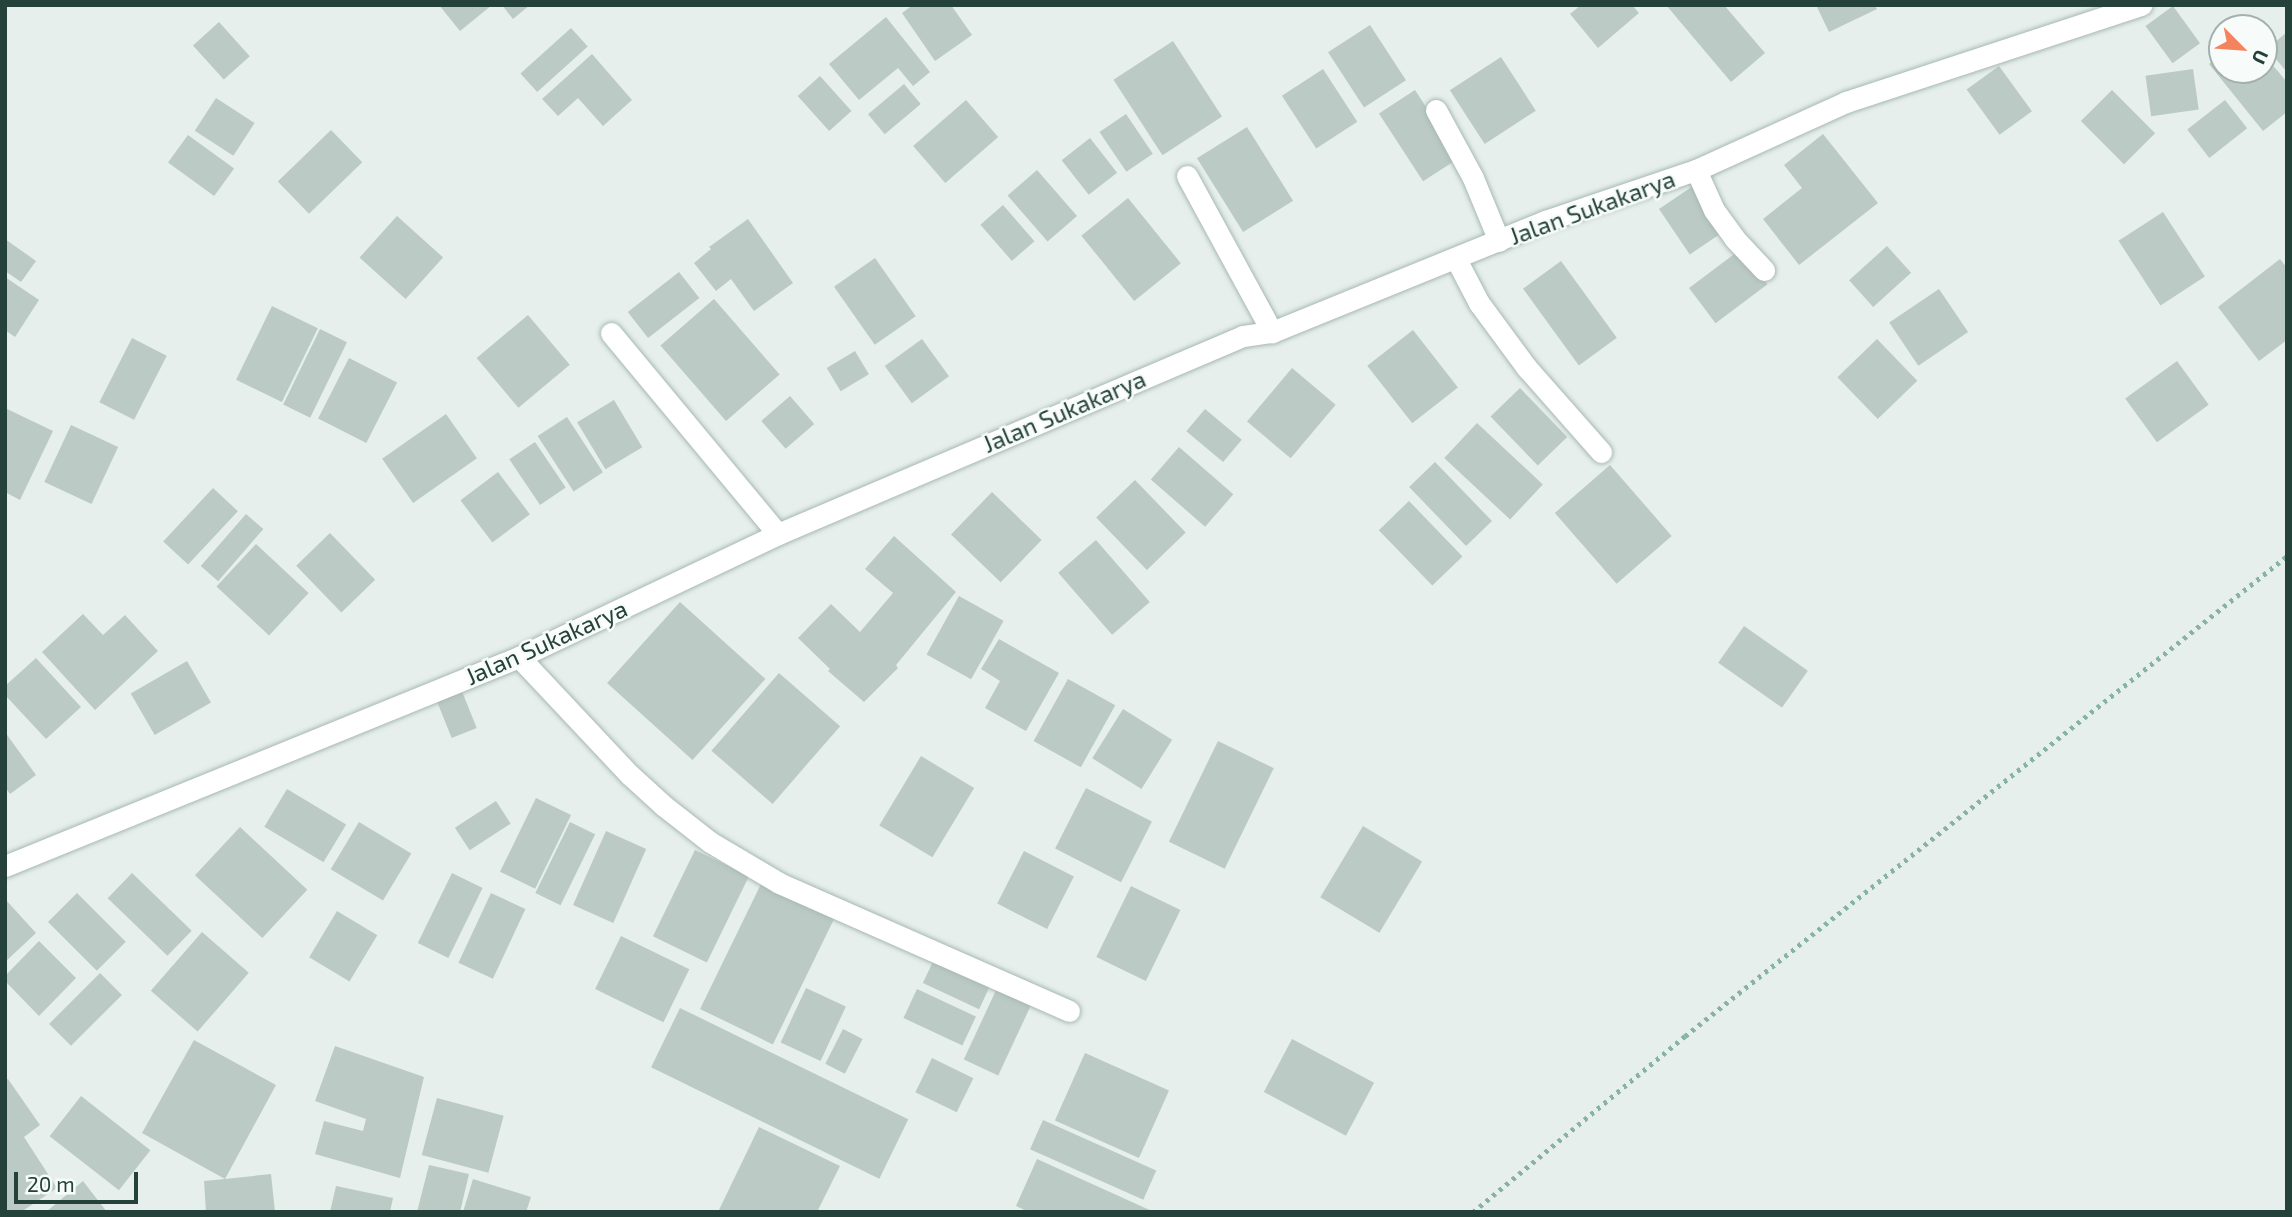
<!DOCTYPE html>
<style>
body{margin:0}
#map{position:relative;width:2292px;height:1217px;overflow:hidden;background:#e6efeb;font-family:"Exo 2",sans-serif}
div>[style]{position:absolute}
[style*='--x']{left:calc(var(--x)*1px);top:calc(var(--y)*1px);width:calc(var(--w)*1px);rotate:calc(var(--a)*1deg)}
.building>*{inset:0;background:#bbcac4;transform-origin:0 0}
.path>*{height:4.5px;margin-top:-2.25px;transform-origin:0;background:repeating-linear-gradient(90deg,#86b3a5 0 3.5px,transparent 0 8.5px)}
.roads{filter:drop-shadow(0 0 2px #a8b8b2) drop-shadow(0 0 2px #a8b8b2)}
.street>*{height:21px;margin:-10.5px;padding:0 10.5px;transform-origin:10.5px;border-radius:10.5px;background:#fff}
span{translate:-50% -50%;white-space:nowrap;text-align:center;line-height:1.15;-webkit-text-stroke:5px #f7fbf9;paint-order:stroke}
.street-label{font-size:24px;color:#24423a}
.frame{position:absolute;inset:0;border:7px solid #24423a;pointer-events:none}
.north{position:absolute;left:2208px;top:14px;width:70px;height:70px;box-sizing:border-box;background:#f7fbf9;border:2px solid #a3b1ad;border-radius:50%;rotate:115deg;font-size:19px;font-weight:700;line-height:28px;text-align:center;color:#24423a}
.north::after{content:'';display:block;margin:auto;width:24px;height:32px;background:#f4845f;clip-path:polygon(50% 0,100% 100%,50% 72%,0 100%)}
.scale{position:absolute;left:14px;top:1172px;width:124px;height:32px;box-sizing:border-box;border:4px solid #24423a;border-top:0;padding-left:9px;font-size:21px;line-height:24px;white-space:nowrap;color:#24423a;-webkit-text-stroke:5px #f7fbf9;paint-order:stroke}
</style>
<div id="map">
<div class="building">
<i style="clip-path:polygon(439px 5px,492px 5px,460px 31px)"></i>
<i style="clip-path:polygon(502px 5px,530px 5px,513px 19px)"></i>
<i style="clip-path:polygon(913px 5px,951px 5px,972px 35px,935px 61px,902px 13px)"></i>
<i style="clip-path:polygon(1581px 5px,1632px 5px,1639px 13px,1598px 48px,1570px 14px)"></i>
<i style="clip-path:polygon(1666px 5px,1724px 5px,1765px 53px,1731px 82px)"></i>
<i style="clip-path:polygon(1816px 5px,1875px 5px,1877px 9px,1829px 32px)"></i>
<i style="left:2173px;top:6px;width:46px;height:34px;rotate:54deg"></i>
<i style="clip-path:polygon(886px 17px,930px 72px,913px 86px,898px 68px,859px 100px,829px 64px)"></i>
<i style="left:219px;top:22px;width:46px;height:35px;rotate:48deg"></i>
<i style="left:1370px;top:25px;width:66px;height:50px;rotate:57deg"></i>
<i style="left:571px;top:28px;width:25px;height:68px;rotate:48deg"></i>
<i style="clip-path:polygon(2287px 32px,2287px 72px,2267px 49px)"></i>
<i style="left:1173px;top:41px;width:90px;height:71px;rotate:57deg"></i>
<i style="clip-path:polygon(2222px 53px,2222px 70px,2264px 70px,2264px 55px,2287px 82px,2287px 112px,2263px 131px,2209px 64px)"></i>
<i style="clip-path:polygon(592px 54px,632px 100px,603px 126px,578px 98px,558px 116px,542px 99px)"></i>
<i style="left:1501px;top:57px;width:64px;height:61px;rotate:57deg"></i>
<i style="left:1999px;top:66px;width:56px;height:40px;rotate:54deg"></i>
<i style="left:1323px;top:69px;width:63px;height:49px;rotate:57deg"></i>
<i style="left:2193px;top:69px;width:41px;height:48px;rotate:82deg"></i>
<i style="left:820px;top:76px;width:47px;height:30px;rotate:48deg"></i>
<i style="left:904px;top:84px;width:26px;height:47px;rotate:50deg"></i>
<i style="left:1415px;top:90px;width:81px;height:43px;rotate:57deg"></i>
<i style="left:2112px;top:90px;width:61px;height:44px;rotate:45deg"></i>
<i style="left:216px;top:98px;width:46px;height:39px;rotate:33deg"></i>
<i style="left:966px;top:100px;width:49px;height:70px;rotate:49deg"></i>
<i style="left:2225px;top:100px;width:36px;height:48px;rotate:52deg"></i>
<i style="left:1126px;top:114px;width:48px;height:32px;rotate:56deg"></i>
<i style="left:1247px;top:127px;width:87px;height:59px;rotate:58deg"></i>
<i style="left:331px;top:130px;width:45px;height:74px;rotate:46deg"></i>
<i style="clip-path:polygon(1823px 134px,1878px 203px,1799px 265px,1763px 219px,1802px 188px,1784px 165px)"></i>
<i style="left:188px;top:135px;width:57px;height:34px;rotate:36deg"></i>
<i style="left:1090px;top:138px;width:44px;height:36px;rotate:52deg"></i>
<i style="left:1037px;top:170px;width:61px;height:39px;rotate:49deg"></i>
<i style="left:1693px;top:186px;width:55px;height:41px;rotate:56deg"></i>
<i style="left:1128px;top:198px;width:84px;height:60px;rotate:51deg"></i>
<i style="left:1003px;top:205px;width:48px;height:30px;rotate:49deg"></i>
<i style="left:2163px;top:212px;width:77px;height:53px;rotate:57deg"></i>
<i style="left:397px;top:216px;width:62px;height:56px;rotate:42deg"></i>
<i style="clip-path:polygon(748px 219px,793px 283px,754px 311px,731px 279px,716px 291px,694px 263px,711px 249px,709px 247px)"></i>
<i style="clip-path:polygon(5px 239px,36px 261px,21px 282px,5px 271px)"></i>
<i style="left:1887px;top:246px;width:36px;height:51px;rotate:48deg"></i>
<i style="left:1741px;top:249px;width:44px;height:65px;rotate:53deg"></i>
<i style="left:875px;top:258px;width:71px;height:50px;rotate:55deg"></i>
<i style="clip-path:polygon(2280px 259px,2287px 268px,2287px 340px,2259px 361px,2218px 307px)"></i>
<i style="left:1561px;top:261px;width:95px;height:47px;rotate:54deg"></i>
<i style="left:679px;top:272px;width:33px;height:65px;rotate:52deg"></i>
<i style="clip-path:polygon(5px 277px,39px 300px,15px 337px,5px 330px)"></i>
<i style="left:1939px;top:289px;width:52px;height:60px;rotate:56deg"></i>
<i style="left:714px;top:299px;width:100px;height:71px;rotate:49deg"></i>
<i style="left:272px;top:306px;width:51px;height:82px;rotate:26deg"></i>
<i style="left:528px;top:315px;width:65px;height:67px;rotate:50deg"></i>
<i style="left:320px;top:329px;width:30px;height:84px;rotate:26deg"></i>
<i style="left:1413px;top:330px;width:73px;height:58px;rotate:52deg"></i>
<i style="left:132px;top:338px;width:39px;height:72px;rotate:27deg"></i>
<i style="left:922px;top:339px;width:46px;height:46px;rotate:54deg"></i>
<i style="left:1877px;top:339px;width:58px;height:55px;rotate:46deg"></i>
<i style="left:855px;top:351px;width:27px;height:33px;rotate:59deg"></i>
<i style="left:349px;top:358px;width:54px;height:68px;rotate:27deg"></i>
<i style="left:2177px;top:361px;width:54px;height:64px;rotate:54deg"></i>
<i style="left:1292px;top:368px;width:57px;height:70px;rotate:40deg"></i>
<i style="left:1520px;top:388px;width:68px;height:41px;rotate:46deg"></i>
<i style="left:790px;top:396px;width:37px;height:38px;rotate:49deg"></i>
<i style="left:614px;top:400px;width:55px;height:43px;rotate:59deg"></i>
<i style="clip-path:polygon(5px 408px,53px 431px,20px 500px,5px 492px)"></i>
<i style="left:1205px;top:409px;width:48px;height:29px;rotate:40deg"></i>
<i style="left:446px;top:414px;width:54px;height:78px;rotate:55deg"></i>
<i style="left:567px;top:417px;width:66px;height:35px;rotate:57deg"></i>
<i style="left:1477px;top:423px;width:90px;height:48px;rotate:43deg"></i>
<i style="left:71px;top:425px;width:52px;height:63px;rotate:25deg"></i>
<i style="left:535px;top:442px;width:55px;height:31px;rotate:56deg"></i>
<i style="left:1179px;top:447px;width:72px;height:43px;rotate:41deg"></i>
<i style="left:1435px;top:462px;width:82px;height:36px;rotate:46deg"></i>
<i style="left:1610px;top:465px;width:94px;height:73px;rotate:49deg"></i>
<i style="left:498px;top:472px;width:53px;height:47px;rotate:53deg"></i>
<i style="left:1135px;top:480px;width:73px;height:54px;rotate:46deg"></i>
<i style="left:213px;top:488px;width:34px;height:73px;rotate:43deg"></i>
<i style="left:992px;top:492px;width:69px;height:59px;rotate:44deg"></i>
<i style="left:1409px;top:501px;width:77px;height:42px;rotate:46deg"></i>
<i style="left:246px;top:514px;width:23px;height:69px;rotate:41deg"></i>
<i style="left:330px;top:533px;width:65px;height:47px;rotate:46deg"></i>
<i style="clip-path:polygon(894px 536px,956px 592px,896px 665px,898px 668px,864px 702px,828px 671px,830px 669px,798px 638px,831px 604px,860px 632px,893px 593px,865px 569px)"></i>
<i style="left:1096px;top:540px;width:82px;height:50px;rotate:49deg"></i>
<i style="left:256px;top:544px;width:72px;height:58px;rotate:43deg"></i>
<i style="left:959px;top:596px;width:51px;height:67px;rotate:29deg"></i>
<i style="left:680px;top:602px;width:115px;height:109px;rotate:42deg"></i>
<i style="clip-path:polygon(83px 614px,103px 635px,125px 615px,158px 651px,95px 710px,42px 652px)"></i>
<i style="left:1744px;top:626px;width:78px;height:45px;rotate:35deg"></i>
<i style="clip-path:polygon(999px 639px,1059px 673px,1026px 731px,985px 708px,1000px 681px,981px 669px)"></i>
<i style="clip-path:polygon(36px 658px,81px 707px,46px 739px,5px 695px,5px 686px)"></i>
<i style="left:187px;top:661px;width:48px;height:65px;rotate:60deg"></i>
<i style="left:779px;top:673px;width:81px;height:103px;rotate:41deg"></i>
<i style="left:1068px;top:679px;width:54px;height:71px;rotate:29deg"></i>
<i style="left:461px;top:689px;width:42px;height:27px;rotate:68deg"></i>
<i style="left:1123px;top:709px;width:58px;height:58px;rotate:32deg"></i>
<i style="clip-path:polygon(5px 732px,36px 775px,10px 794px,5px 787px)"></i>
<i style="left:1218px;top:741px;width:62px;height:112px;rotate:26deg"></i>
<i style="left:921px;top:756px;width:62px;height:81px;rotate:31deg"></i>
<i style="left:1086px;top:788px;width:74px;height:68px;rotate:27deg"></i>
<i style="left:287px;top:789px;width:69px;height:44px;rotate:31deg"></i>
<i style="left:536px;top:798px;width:39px;height:82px;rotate:26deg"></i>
<i style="left:496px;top:801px;width:27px;height:49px;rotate:57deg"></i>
<i style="left:359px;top:822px;width:61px;height:55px;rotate:31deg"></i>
<i style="left:570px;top:822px;width:28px;height:79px;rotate:26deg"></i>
<i style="left:1363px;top:826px;width:69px;height:83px;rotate:31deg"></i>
<i style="left:240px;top:827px;width:92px;height:66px;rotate:43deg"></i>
<i style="left:606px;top:831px;width:44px;height:81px;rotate:24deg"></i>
<i style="left:695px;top:850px;width:60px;height:96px;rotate:26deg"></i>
<i style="left:1024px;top:851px;width:56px;height:59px;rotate:27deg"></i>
<i style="left:132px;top:873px;width:83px;height:35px;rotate:44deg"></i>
<i style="left:452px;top:873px;width:34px;height:78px;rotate:26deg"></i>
<i style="left:761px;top:884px;width:81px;height:139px;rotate:26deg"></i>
<i style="left:1131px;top:886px;width:55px;height:79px;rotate:26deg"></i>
<i style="left:77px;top:893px;width:69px;height:41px;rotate:45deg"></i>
<i style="left:491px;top:893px;width:38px;height:77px;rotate:25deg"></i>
<i style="clip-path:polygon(5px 899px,36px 933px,5px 962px)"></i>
<i style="left:337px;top:911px;width:47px;height:54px;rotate:31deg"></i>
<i style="left:202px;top:932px;width:62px;height:78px;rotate:41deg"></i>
<i style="left:621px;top:936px;width:76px;height:59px;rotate:26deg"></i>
<i style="clip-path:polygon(39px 941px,76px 978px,39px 1016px,5px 981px,5px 976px)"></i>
<i style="left:936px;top:955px;width:62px;height:31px;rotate:25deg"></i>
<i style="left:100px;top:973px;width:31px;height:72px;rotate:45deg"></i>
<i style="left:998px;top:986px;width:38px;height:81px;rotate:25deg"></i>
<i style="left:806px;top:988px;width:44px;height:60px;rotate:25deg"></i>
<i style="left:917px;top:989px;width:65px;height:32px;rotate:25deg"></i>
<i style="left:680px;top:1008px;width:254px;height:66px;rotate:26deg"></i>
<i style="left:843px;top:1029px;width:22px;height:39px;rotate:27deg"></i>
<i style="left:1292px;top:1039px;width:93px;height:60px;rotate:28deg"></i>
<i style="clip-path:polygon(194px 1040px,276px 1085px,225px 1179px,271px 1174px,275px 1212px,206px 1212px,204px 1181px,225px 1179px,142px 1133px)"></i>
<i style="clip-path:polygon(335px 1046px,424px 1077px,400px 1178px,315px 1154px,324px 1121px,363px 1131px,366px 1119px,315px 1101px)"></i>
<i style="left:1085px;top:1053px;width:92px;height:74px;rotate:24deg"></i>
<i style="left:932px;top:1058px;width:46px;height:38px;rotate:26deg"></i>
<i style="clip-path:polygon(8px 1079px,40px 1125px,24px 1137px,57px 1188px,21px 1212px,5px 1212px,5px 1081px)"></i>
<i style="left:81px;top:1096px;width:88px;height:51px;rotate:38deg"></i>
<i style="left:437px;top:1098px;width:69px;height:59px;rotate:15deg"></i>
<i style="left:1043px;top:1120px;width:124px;height:32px;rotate:24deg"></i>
<i style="clip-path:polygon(759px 1127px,840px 1166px,817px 1212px,718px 1212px)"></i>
<i style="clip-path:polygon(1037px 1159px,1154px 1212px,1029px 1212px,1016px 1206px)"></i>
<i style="clip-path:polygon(429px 1165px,469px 1174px,460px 1212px,417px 1212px)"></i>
<i style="clip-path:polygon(473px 1179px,531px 1197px,526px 1212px,463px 1212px)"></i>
<i style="clip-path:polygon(83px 1181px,107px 1212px,46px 1212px)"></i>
<i style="clip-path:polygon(336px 1186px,393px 1198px,390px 1212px,330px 1212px)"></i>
</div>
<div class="path">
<i style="--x:1473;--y:1212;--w:276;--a:-39.7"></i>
<i style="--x:1685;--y:1036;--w:770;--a:-38.57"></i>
</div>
<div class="roads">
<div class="street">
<i style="--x:1436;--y:110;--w:77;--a:61.4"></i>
<i style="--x:1473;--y:178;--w:68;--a:67.6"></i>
<i style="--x:1696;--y:170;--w:44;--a:65.8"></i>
<i style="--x:1714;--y:210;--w:34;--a:54"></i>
<i style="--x:1734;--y:238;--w:44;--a:46.8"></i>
<i style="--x:1187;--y:176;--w:178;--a:61.4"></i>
<i style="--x:1456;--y:259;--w:50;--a:62.4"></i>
<i style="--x:1479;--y:303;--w:81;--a:53.6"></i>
<i style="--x:1527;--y:368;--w:112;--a:48.6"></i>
<i style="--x:611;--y:333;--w:261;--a:50.3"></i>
<i style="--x:519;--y:657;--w:162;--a:46.8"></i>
<i style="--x:630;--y:775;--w:46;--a:42.4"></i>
<i style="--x:664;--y:806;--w:58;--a:38"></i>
<i style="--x:710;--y:842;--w:80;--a:30.7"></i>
<i style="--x:779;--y:883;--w:317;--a:23.8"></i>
<i style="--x:5;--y:866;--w:555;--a:-22.13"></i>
<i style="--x:519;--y:657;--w:287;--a:-25.4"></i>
<i style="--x:778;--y:534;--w:505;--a:-23.06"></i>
<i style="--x:1243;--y:336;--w:29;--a:-8"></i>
<i style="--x:1272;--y:332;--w:295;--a:-22.1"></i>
<i style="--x:1545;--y:221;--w:159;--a:-18.7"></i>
<i style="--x:1696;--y:170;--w:165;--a:-24.4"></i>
<i style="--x:1846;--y:102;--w:311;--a:-18.2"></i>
</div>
</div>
<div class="street-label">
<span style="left:1592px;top:207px;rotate:-20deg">Jalan Sukakarya</span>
<span style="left:1064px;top:411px;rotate:-23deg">Jalan Sukakarya</span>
<span style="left:546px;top:642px;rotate:-24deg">Jalan Sukakarya</span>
</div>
<div class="frame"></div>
<div class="north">U</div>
<div class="scale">20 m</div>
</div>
